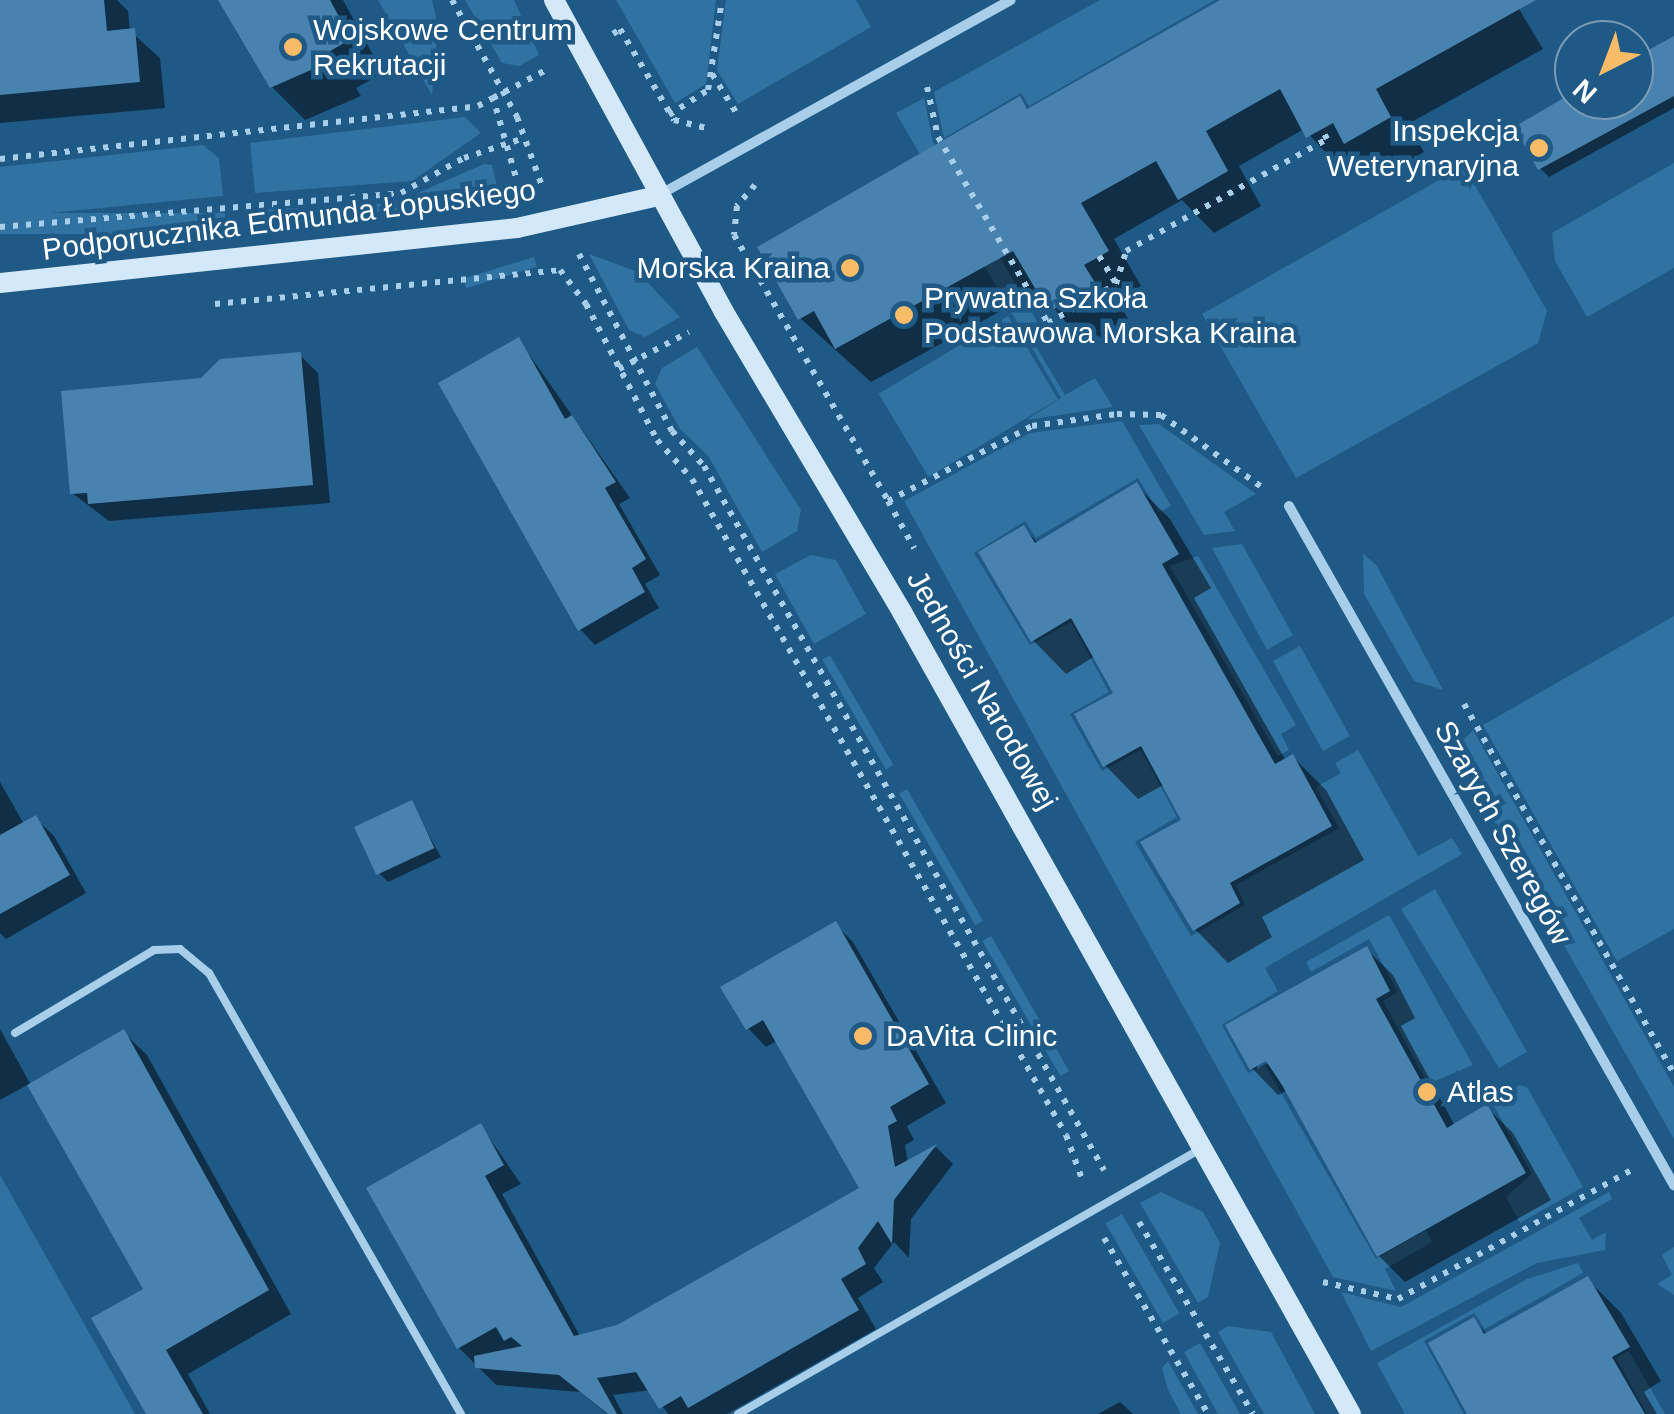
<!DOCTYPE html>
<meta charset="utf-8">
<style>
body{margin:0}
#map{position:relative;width:1674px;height:1414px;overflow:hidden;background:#1f5986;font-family:Arial,sans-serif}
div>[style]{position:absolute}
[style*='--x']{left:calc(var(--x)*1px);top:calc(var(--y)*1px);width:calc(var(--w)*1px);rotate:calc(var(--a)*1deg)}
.green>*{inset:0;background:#3072a2;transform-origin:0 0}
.shadow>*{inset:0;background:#0007}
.building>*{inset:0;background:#4883af;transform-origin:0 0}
.path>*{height:6px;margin-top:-3px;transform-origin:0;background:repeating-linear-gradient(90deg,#a8ceea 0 5px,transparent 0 13px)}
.lane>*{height:8px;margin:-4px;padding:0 4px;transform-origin:4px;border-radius:4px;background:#a8ceea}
.street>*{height:10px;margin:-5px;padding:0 5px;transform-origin:5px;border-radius:5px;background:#a8ceea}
.secondary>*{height:20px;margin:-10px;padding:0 10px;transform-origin:10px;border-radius:10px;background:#d3e8f8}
.dots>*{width:28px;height:28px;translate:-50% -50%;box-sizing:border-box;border:5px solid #1f5986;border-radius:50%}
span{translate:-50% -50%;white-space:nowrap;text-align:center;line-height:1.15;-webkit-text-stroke:9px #1f5986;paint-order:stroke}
.poi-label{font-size:30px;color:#fff}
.left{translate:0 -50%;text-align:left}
.right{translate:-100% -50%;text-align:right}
.street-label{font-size:30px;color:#fff}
.north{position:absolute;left:1554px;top:20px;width:100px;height:100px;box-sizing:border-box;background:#1f5986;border:2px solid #799bb6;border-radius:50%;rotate:222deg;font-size:28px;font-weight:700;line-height:40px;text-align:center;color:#fff}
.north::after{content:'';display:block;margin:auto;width:35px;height:45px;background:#f8bc68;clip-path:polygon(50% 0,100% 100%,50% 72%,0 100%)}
</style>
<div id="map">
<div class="green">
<i style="clip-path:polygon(378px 0,432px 0,438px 26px,432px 95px)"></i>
<i style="clip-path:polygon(465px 0,514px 0,539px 55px,519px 66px,502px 63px)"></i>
<i style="clip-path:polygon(616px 0,716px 0,706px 84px,675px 103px)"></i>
<i style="clip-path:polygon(726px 0,856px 0,871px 27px,738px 104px,717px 70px)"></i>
<i style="clip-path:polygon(1100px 0,1215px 0,1029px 106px,1021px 93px,944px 138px,934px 92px)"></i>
<i style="clip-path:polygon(924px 98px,933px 142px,1043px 332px,1032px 340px,1065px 395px,1095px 378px,1113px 407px,1026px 420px,1061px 398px,896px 113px)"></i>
<i style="clip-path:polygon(465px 117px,481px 133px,412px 181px,255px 193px,250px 143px)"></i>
<i style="clip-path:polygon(203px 145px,219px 158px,223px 196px,0 218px,0 167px)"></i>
<i style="clip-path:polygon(1674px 163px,1674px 268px,1587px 317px,1555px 261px,1552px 233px)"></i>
<i style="clip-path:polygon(484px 164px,492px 165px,500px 200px,468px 211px,260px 228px,257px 210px,395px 203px)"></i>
<i style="clip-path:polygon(1464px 166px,1547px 311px,1538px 343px,1296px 478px,1202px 314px)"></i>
<i style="left:225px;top:213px;width:21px;height:226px;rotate:90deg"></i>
<i style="clip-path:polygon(589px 254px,638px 272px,680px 317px,645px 337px,629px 330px)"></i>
<i style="left:534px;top:257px;width:10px;height:74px;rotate:73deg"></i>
<i style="left:1008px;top:316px;width:97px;height:151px;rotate:59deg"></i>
<i style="clip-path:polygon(697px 347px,801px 510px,797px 531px,762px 552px,709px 457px,680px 429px,655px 384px,662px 368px)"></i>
<i style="clip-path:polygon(1122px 421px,1171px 506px,1159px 512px,1138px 478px,1036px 538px,1025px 521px,974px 553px,1030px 645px,1071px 622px,1109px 692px,1070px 714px,1102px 771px,1141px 750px,1177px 817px,1135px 842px,1191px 936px,1245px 905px,1236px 885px,1339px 828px,1316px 787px,1341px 773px,1335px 763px,1358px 750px,1418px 856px,1452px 838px,1462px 854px,1265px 968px,1278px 991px,1222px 1025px,1248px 1073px,1265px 1065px,1376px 1259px,1426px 1230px,1432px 1242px,1385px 1269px,1396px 1291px,1333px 1277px,904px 501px,1030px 433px)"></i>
<i style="clip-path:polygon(1159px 424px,1256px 494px,1224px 512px,1235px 531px,1204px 535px,1139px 425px)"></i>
<i style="clip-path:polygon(1242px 544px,1293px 635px,1267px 650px,1212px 548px)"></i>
<i style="clip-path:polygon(1363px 553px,1377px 566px,1443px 690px,1414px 681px,1364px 594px)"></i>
<i style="clip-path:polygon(811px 555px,836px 560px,866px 614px,814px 644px,775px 574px)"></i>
<i style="clip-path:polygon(1198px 556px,1296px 725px,1281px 734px,1289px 750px,1278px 756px,1170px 566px)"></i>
<i style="clip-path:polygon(1674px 616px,1674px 929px,1617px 961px,1483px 725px)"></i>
<i style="left:1300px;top:646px;width:103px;height:31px;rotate:61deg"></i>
<i style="left:830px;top:655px;width:127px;height:9px;rotate:60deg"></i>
<i style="clip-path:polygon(1473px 730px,1674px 1087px,1674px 1139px,1464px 769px,1460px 744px)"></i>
<i style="left:907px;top:789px;width:152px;height:9px;rotate:60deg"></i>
<i style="clip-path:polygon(1435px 889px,1527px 1052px,1499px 1068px,1401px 909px)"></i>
<i style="clip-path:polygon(1389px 915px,1473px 1065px,1428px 1084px,1383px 1001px,1398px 992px,1369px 939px,1311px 972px,1306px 962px)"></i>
<i style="left:991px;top:936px;width:156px;height:10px;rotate:60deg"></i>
<i style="clip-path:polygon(1519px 1085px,1527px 1087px,1583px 1187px,1520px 1223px,1506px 1197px,1532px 1174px,1491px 1101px)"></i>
<i style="clip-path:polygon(0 1175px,77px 1311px,135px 1414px,0 1414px)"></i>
<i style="clip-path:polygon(1161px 1192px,1203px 1212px,1220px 1243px,1208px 1297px,1198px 1303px,1140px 1203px)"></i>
<i style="clip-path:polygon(1609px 1192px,1612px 1199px,1579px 1218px,1592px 1240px,1606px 1232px,1605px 1250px,1537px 1263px,1371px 1351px,1341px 1292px,1401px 1307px)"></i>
<i style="left:1122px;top:1214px;width:115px;height:19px;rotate:60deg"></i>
<i style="clip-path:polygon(1674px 1247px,1674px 1295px,1657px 1284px,1672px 1275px,1662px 1255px)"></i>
<i style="clip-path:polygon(1578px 1263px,1583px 1273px,1485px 1329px,1474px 1313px,1424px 1341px,1464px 1414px,1405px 1414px,1377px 1363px,1527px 1279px)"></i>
<i style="clip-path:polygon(1228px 1326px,1271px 1332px,1315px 1414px,1264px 1414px,1218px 1332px)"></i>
<i style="clip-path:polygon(1200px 1343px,1240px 1414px,1218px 1414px,1184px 1352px)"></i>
<i style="clip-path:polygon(1629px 1351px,1665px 1414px,1647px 1414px,1616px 1358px)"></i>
<i style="clip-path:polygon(1168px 1361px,1198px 1414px,1181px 1414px,1168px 1390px,1162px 1368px)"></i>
</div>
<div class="shadow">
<i style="clip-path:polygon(0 0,117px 0,128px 11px,130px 31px,160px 58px,165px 108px,0 123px)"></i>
<i style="clip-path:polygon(249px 0,343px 0,383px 73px,356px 88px,361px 96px,305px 120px,272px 87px)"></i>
<i style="clip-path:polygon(1225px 0,1535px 0,1519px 9px,1543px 49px,1408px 124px,1424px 152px,1381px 177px,1364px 159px,1343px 171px,1304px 129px,1239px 166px,1261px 206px,1214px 233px,1182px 200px,1114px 239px,1141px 286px,1117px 300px,1129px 320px,1085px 345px,1039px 290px,871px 382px,800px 318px,1019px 100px,1030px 111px)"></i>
<i style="clip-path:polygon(1674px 38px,1674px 108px,1549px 177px,1540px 168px,1574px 95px,1634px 100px,1634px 61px)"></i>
<i style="clip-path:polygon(519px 340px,630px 498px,619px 504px,660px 575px,645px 584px,659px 608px,595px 645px,580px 629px)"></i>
<i style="clip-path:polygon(300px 355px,318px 373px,330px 503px,109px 521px,72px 493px,202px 381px)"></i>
<i style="clip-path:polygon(1137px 486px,1170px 519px,1211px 588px,1194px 598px,1286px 761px,1293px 757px,1326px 790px,1364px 860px,1262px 917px,1272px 937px,1228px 963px,1195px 929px,1185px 821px,1165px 784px,1138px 799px,1105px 765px,1116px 694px,1095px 656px,1066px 674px,1033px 640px,1024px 528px,1039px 544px)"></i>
<i style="clip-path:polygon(0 782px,24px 824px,35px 818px,54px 836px,86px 893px,6px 939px,0 933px)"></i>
<i style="clip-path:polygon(411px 803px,441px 857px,388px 882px,379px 873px)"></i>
<i style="clip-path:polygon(835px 924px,853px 942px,946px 1103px,907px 1126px,914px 1140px,905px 1145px,908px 1163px,936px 1147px,953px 1164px,911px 1219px,909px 1258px,894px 1242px,874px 1268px,883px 1282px,858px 1298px,876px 1329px,727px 1414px,668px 1414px,651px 1390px,613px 1395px,623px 1414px,607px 1414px,580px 1392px,496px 1385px,459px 1348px,481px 1126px,521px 1184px,502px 1194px,580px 1336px,618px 1327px,863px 1188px,778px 1040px,766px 1047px,748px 1028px)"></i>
<i style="clip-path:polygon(evenodd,1366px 949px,1393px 975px,1415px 1018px,1401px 1026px,1455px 1126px,1486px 1107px,1513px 1133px,1551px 1200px,1405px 1282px,1379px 1256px,1286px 1091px,1278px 1095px,1252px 1068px,1366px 949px,1278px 1057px,1257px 1069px,1257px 1063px,1278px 1057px)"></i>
<i style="clip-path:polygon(0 1029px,31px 1085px,123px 1032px,147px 1055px,291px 1314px,188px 1374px,210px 1414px,148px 1414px,147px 1290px,29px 1084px,0 1100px)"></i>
<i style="clip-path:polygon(1587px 1279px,1621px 1313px,1661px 1381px,1644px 1392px,1657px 1414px,1470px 1414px,1473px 1320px,1488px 1335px)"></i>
<i style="clip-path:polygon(1120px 1402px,1133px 1414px,1098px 1414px)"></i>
</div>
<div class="building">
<i style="clip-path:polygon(0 0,104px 0,107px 31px,135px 28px,140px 82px,0 95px)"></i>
<i style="clip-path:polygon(218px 0,330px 0,351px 39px,325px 54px,329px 62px,270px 88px)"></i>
<i style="clip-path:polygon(1220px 0,1536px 0,1376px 89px,1391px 117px,1344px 144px,1333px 123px,1306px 138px,1280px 89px,1206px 131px,1228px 171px,1178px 200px,1156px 161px,1081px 203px,1109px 251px,1084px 265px,1096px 284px,1049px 312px,1013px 251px,835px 349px,814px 311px,798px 320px,757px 247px,1020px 96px,1027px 109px)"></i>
<i style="clip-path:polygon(1674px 36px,1674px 96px,1538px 170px,1514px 127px,1574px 92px,1574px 100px,1634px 100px,1634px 58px)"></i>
<i style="clip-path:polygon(519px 337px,565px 419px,572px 415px,616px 482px,605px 488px,646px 559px,632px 568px,645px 592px,578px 631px,438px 383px)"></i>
<i style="clip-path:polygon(301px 352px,313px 485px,88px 504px,87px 493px,70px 494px,61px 391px,201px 378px,220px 359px)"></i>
<i style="clip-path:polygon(1137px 482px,1179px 554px,1162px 564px,1275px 764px,1293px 754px,1332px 826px,1230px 883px,1240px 903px,1193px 931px,1140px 842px,1181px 820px,1141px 746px,1103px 767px,1074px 714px,1113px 693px,1071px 618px,1031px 642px,978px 552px,1024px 525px,1035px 543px)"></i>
<i style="left:412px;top:800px;width:53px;height:64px;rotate:65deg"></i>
<i style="clip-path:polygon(36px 815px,70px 875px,0 914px,0 835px)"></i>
<i style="clip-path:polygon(836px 921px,929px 1084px,890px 1107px,897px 1121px,888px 1126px,895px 1167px,937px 1144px,894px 1200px,892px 1244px,878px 1221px,858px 1248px,866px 1264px,841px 1279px,859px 1310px,688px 1408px,681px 1396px,659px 1409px,636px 1372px,597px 1378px,617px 1414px,608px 1414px,559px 1375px,475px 1368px,474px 1356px,522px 1346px,511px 1337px,504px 1341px,496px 1327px,457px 1349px,366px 1188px,481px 1123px,504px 1165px,485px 1176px,574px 1336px,617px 1325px,859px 1188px,763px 1020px,746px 1030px,720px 987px)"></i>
<i style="clip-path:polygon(1367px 946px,1390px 991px,1376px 999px,1447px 1128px,1487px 1104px,1526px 1173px,1377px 1257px,1282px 1085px,1266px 1061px,1250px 1070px,1225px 1025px)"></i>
<i style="clip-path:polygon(124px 1029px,269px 1290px,166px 1350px,203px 1414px,146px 1414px,91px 1318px,143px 1289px,27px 1085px)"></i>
<i style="clip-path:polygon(1588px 1276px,1630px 1347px,1612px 1357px,1645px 1414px,1467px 1414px,1428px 1343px,1474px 1317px,1484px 1334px)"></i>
</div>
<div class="path">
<i style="--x:452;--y:0;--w:134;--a:60.9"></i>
<i style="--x:517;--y:117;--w:73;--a:70.1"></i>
<i style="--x:613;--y:34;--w:9;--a:-36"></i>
<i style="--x:620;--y:29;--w:106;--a:59.3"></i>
<i style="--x:674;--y:120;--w:32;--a:14"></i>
<i style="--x:712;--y:74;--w:47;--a:58"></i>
<i style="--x:927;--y:87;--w:51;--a:77.6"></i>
<i style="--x:938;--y:137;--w:216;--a:59.4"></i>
<i style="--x:1048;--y:323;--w:78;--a:-29.8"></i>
<i style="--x:1116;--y:284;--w:34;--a:-73"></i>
<i style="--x:1126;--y:251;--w:230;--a:-29.1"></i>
<i style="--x:1327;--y:139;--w:10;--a:-119"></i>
<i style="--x:669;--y:115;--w:46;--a:-32.7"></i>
<i style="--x:708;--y:90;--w:91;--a:-81.2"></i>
<i style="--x:0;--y:159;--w:481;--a:-6.3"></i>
<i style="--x:478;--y:106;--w:17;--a:-28"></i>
<i style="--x:755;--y:185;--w:28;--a:131"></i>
<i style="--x:737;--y:206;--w:29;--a:96"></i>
<i style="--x:734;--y:235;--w:307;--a:59.9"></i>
<i style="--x:888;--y:501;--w:162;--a:-27.5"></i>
<i style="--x:1032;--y:426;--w:86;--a:-8"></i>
<i style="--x:1117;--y:414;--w:44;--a:1.3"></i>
<i style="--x:1161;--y:415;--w:125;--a:35.6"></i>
<i style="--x:519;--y:188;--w:94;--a:-106.1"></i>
<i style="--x:493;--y:98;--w:60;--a:-27.8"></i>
<i style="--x:0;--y:227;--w:402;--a:-4.8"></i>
<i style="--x:401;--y:193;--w:72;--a:-29.1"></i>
<i style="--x:464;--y:158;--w:63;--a:-18.4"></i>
<i style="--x:579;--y:254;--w:200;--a:62.3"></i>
<i style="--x:672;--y:431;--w:47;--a:47.6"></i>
<i style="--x:704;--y:466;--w:810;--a:60.4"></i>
<i style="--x:1099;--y:256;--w:31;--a:58"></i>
<i style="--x:215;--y:304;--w:347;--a:-5.6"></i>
<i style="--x:560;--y:270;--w:43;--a:52.6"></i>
<i style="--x:586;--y:304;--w:153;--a:62.4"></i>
<i style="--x:657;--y:440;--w:52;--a:48.1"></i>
<i style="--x:692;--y:479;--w:755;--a:60.31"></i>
<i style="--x:1066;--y:1135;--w:47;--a:70"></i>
<i style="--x:619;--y:369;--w:79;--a:-27.9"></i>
<i style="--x:888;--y:501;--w:54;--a:61"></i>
<i style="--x:1464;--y:704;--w:425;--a:60.4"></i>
<i style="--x:1139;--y:1222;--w:223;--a:59.3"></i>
<i style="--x:1104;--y:1238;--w:204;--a:59.4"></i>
<i style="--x:1323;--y:1282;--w:77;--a:12.8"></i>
<i style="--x:1398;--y:1299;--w:265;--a:-28.9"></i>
</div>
<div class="lane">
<i style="--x:15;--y:1033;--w:162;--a:-30.8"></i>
<i style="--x:154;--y:950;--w:26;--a:-2"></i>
<i style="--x:180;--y:949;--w:38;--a:40"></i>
<i style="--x:209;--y:973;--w:508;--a:60.26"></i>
<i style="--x:738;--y:1414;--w:535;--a:-29.82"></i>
</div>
<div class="street">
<i style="--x:659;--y:195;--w:402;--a:-29"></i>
<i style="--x:1289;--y:506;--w:781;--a:60.45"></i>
</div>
<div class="secondary">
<i style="--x:554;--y:0;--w:355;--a:61.4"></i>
<i style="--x:724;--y:312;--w:349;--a:59.3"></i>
<i style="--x:902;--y:612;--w:919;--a:60.76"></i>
<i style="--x:0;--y:283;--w:520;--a:-6.07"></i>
<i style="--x:517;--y:228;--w:145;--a:-12.8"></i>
</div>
<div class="dots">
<i style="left:293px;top:47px;background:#f8bc68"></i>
<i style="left:1539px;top:148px;background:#f8bc68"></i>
<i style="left:850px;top:268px;background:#f8bc68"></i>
<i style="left:904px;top:315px;background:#f8bc68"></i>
<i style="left:863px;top:1036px;background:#f8bc68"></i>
<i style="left:1427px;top:1092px;background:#f8bc68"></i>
</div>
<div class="poi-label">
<span class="left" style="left:313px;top:47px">Wojskowe Centrum<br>Rekrutacji</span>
<span class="right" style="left:1519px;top:148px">Inspekcja<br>Weterynaryjna</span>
<span class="right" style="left:830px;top:268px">Morska Kraina</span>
<span class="left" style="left:924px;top:315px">Prywatna Szkoła<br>Podstawowa Morska Kraina</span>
<span class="left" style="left:886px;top:1036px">DaVita Clinic</span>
<span class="left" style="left:1447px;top:1092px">Atlas</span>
</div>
<div class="street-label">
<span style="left:289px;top:220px;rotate:-7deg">Podporucznika Edmunda Łopuskiego</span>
<span style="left:982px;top:690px;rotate:60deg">Jedności Narodowej</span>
<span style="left:1503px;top:833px;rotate:61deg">Szarych Szeregów</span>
</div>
<div class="north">N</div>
</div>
